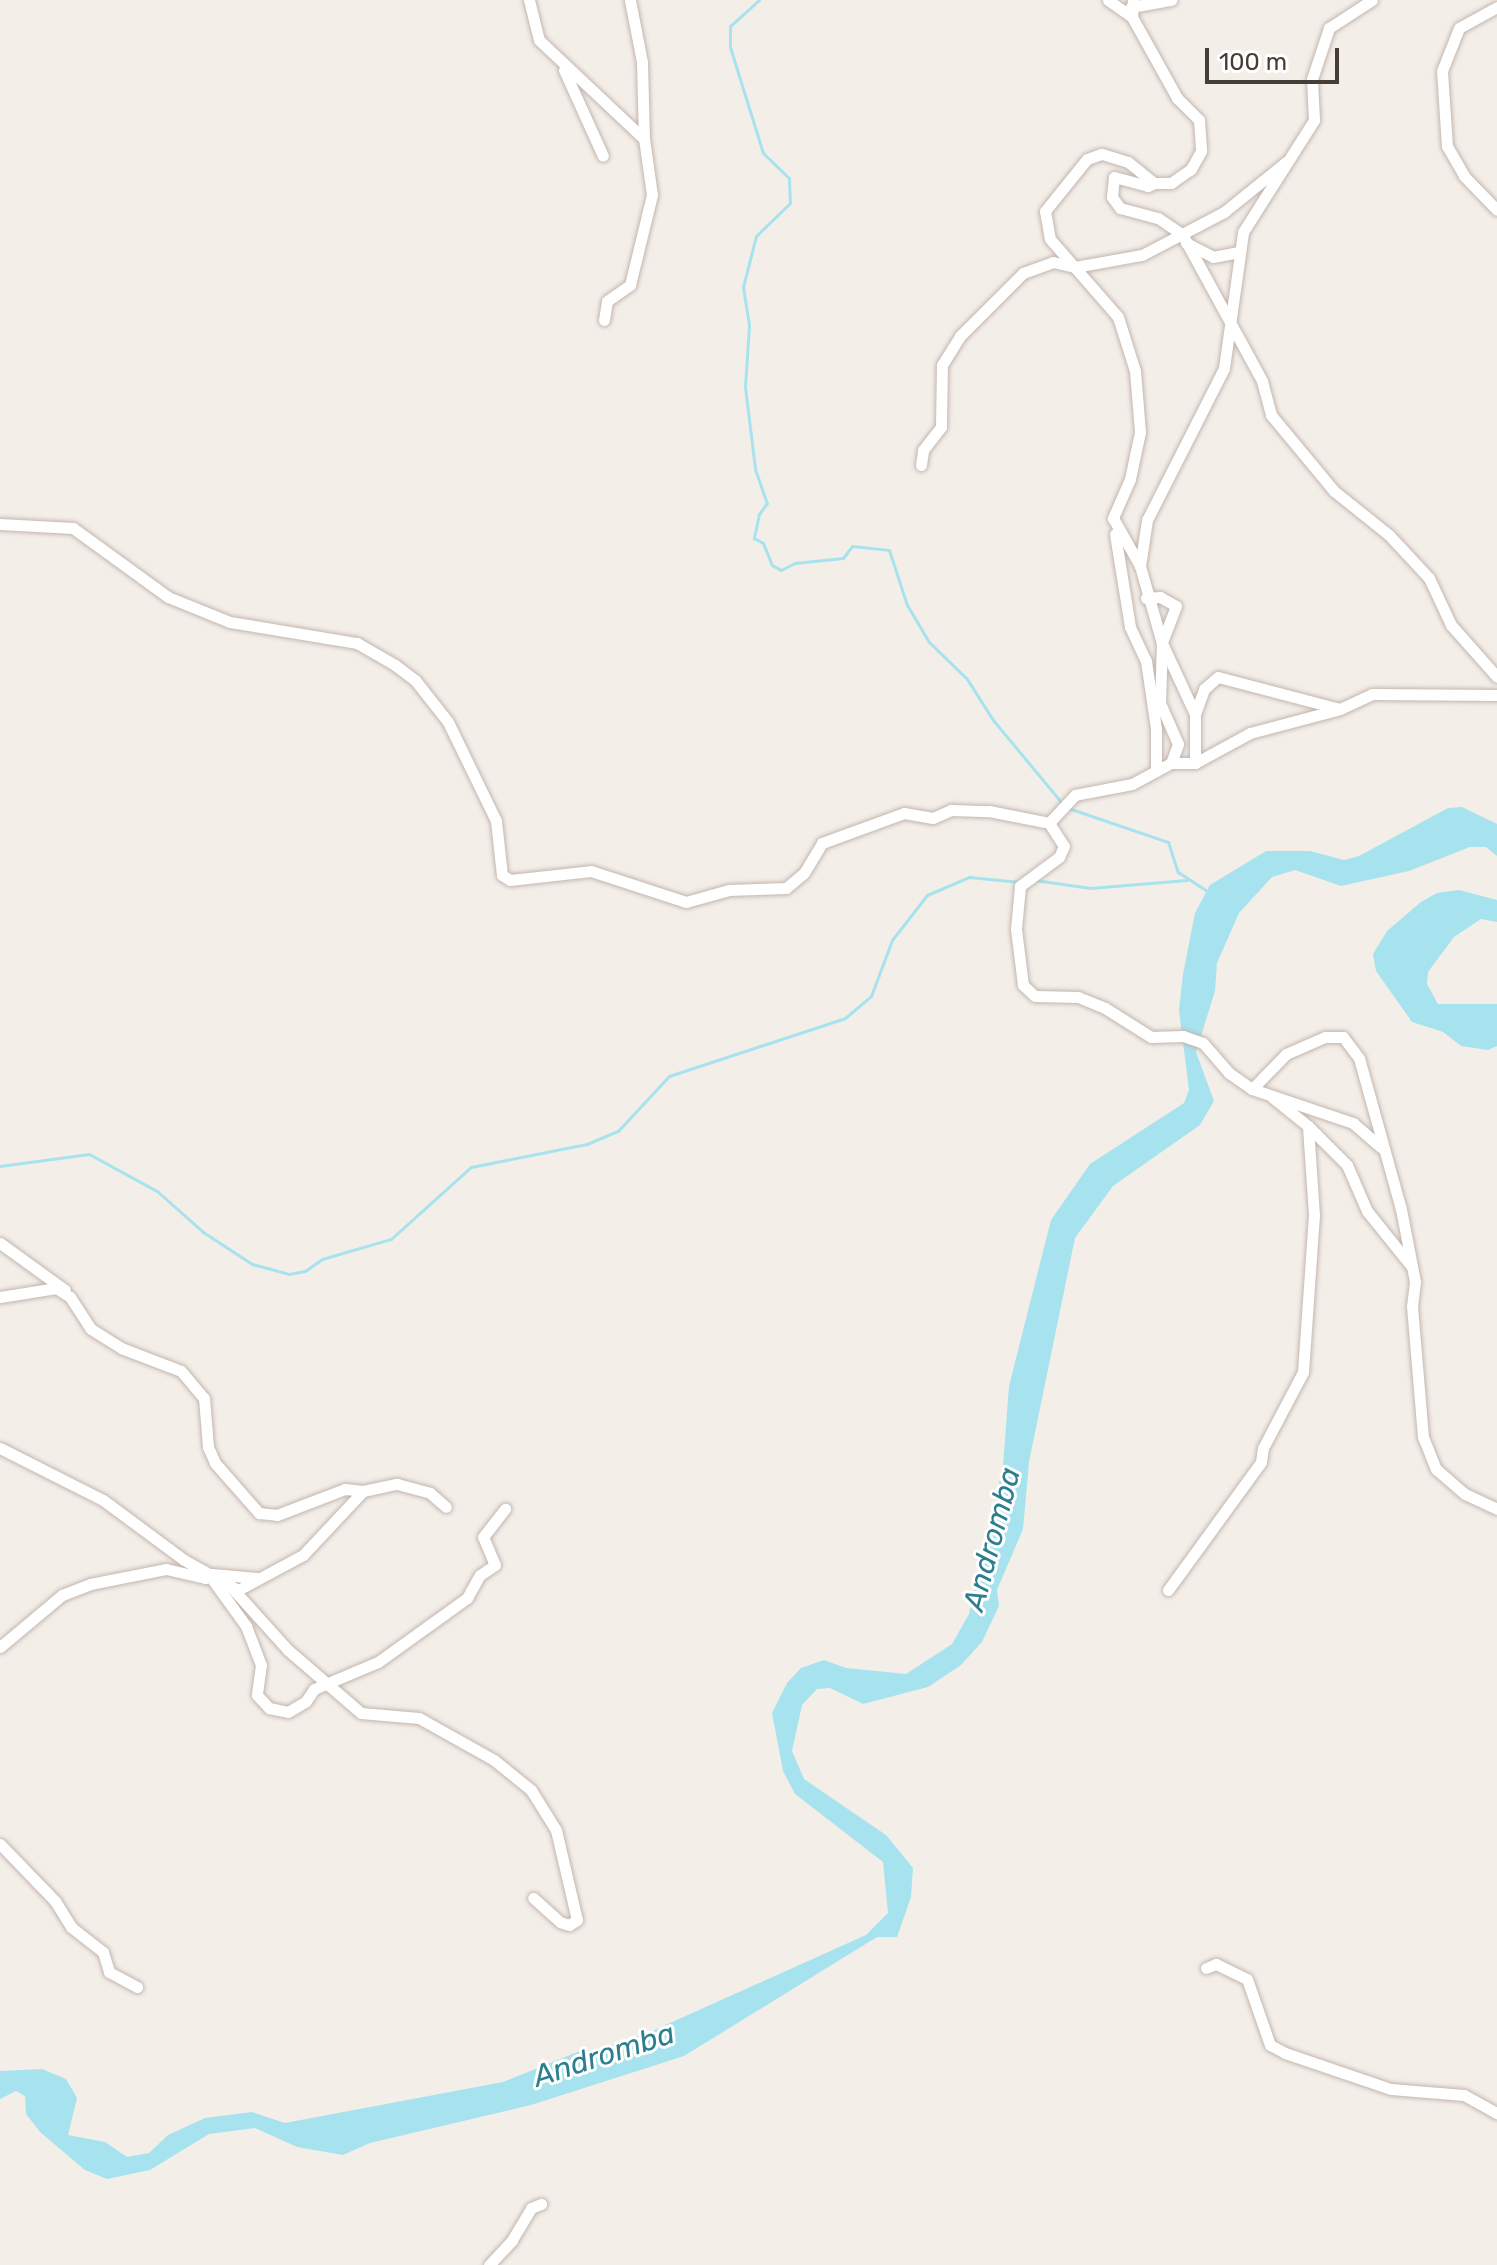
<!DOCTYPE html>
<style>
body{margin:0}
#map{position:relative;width:1497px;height:2265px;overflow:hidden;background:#f4eee9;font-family:Rubik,sans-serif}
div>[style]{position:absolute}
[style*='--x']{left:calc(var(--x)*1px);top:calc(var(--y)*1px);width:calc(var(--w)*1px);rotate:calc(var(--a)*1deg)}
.water>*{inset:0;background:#a7e3ee}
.stream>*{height:3px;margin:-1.5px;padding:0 1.5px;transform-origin:1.5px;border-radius:1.5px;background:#a7e3ee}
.roads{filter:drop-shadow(0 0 2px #c2b6ae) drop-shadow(0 0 2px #c2b6ae)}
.minor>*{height:11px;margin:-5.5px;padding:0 5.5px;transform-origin:5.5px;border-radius:5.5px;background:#fff}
span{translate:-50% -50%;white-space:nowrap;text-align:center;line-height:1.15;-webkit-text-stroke:6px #fff;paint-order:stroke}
.water-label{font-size:30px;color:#2d7f8f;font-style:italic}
.scale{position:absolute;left:1205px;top:48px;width:134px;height:36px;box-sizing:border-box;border:4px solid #473d37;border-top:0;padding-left:10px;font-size:24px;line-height:28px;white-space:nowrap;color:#473d37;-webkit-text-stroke:6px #fff;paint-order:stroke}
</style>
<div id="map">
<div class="water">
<i style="clip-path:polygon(1462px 807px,1497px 824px,1497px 856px,1486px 847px,1470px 847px,1409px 871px,1341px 886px,1295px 870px,1272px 877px,1239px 913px,1217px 963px,1215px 991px,1196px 1052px,1214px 1101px,1200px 1125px,1113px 1186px,1075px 1238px,1029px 1462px,1023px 1529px,997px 1590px,999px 1606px,982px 1642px,961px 1665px,928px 1687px,863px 1704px,830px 1688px,817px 1689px,802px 1705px,792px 1751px,804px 1779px,886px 1835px,913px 1868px,911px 1897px,897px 1937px,877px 1937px,684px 2056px,531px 2105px,370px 2143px,343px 2155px,297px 2147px,255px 2128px,209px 2134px,150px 2170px,107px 2179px,85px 2170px,40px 2132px,26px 2114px,25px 2096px,16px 2091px,0 2099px,0 2071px,42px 2069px,66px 2079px,77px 2098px,68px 2135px,105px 2142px,127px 2157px,149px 2153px,168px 2135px,205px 2118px,252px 2112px,285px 2123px,503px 2082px,580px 2051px,601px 2049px,650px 2032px,866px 1935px,888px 1913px,883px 1862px,795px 1794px,783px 1771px,772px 1713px,787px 1683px,801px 1668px,824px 1660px,846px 1668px,906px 1674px,952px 1644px,969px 1614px,1003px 1466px,1009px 1386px,1051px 1220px,1090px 1164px,1184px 1103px,1189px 1090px,1179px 1010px,1183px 974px,1195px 913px,1210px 885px,1266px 851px,1310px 851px,1344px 860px,1359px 856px,1448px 808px)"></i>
<i style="clip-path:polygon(1459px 890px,1497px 900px,1497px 922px,1481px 919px,1454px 937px,1428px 972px,1427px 984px,1438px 1004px,1497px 1004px,1497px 1046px,1488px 1050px,1461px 1046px,1443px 1032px,1412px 1022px,1376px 971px,1373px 954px,1387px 931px,1421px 902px,1437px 893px)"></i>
</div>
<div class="stream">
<i style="--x:759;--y:0;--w:39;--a:138"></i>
<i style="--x:730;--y:26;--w:21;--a:90"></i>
<i style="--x:730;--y:47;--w:111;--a:72.7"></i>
<i style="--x:763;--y:153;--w:36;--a:44"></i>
<i style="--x:789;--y:178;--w:25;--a:88"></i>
<i style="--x:790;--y:203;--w:47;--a:135.9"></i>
<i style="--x:756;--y:236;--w:53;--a:104.3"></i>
<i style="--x:743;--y:287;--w:39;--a:81"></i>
<i style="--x:749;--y:326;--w:61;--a:93.8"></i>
<i style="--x:745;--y:387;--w:83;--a:83"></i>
<i style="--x:755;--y:469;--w:36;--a:71"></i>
<i style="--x:767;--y:503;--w:14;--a:126"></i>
<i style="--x:759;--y:514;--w:25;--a:102"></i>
<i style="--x:754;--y:538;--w:10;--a:29"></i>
<i style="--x:763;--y:543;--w:24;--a:68"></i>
<i style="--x:772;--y:565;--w:10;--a:29"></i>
<i style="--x:781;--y:570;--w:16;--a:-27"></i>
<i style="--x:795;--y:563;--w:48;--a:-5.9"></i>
<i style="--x:843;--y:558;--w:15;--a:-53"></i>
<i style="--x:852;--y:546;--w:37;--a:6"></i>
<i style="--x:889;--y:550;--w:58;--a:71.9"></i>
<i style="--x:907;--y:605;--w:43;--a:59.3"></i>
<i style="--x:929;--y:642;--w:53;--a:44.2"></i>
<i style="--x:967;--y:679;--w:49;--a:57.6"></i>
<i style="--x:993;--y:720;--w:108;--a:50.3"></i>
<i style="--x:1068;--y:808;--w:106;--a:18.8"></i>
<i style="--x:1168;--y:842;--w:32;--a:72"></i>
<i style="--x:1178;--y:872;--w:37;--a:33"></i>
<i style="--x:1035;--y:880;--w:56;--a:8.3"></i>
<i style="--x:1090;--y:888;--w:97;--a:-4.7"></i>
<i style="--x:0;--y:1166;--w:90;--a:-7.7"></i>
<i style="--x:89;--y:1154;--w:77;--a:28.6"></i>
<i style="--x:157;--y:1191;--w:62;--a:41.7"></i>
<i style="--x:203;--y:1232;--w:59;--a:33.1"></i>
<i style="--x:252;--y:1264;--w:38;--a:15"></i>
<i style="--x:289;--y:1274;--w:16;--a:-11"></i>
<i style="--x:305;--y:1271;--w:21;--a:-35"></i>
<i style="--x:322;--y:1259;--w:72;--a:-16.2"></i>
<i style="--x:391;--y:1239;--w:108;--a:-42"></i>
<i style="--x:471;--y:1167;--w:118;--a:-11.2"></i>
<i style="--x:587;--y:1144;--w:34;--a:-23"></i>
<i style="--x:618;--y:1131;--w:75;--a:-47.2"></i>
<i style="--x:669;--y:1076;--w:185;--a:-18.2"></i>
<i style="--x:845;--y:1018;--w:34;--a:-40"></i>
<i style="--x:871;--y:996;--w:60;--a:-69.4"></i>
<i style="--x:892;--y:940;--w:57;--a:-52.1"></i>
<i style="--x:927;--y:895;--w:46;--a:-23.2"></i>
<i style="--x:969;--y:877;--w:50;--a:5.7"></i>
</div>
<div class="roads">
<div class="minor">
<i style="--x:529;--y:0;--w:41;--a:76"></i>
<i style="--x:539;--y:40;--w:144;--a:43.3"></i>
<i style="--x:1108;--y:0;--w:29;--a:35"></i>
<i style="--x:1133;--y:0;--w:17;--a:93"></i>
<i style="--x:1132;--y:17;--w:93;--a:60.9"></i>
<i style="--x:1177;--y:98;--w:31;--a:45"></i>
<i style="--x:1199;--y:120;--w:31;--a:86"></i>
<i style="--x:1201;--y:151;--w:21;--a:119"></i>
<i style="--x:1191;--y:169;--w:24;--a:145"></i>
<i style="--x:1171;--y:183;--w:17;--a:180"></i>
<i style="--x:1154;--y:183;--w:33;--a:-141"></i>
<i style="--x:1128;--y:162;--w:28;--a:-163"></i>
<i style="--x:1101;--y:154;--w:15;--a:160"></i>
<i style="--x:1087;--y:159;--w:67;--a:128.9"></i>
<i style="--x:1045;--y:211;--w:28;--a:80"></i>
<i style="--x:1050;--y:239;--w:103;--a:48.9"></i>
<i style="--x:1118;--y:317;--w:57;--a:72.5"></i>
<i style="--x:1135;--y:371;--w:61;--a:85.3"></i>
<i style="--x:1140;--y:432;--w:48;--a:102"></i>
<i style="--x:1130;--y:479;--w:43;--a:113.6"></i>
<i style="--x:1113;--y:518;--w:55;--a:60.6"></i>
<i style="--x:1140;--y:566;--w:80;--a:74.1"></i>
<i style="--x:1162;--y:643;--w:60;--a:91.9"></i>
<i style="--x:1160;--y:703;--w:45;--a:66.3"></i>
<i style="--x:1178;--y:744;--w:20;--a:110"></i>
<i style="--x:1171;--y:763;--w:44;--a:151.7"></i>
<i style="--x:1132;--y:784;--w:58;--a:169.1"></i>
<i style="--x:1075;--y:795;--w:38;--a:133"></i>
<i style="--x:1049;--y:823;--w:27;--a:57"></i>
<i style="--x:1064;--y:846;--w:12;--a:114"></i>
<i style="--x:1059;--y:857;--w:49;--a:143.4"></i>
<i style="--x:1020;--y:886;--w:43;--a:95.3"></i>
<i style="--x:1016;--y:929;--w:56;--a:82.9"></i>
<i style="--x:1023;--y:985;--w:16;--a:43"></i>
<i style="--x:1035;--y:996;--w:43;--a:1.3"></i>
<i style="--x:1078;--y:997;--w:29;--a:22"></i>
<i style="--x:1105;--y:1008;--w:54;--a:32.2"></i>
<i style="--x:1151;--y:1037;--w:32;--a:-2"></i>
<i style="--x:1183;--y:1036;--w:21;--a:19"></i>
<i style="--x:1203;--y:1043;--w:40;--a:49"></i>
<i style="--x:1229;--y:1073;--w:28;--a:35"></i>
<i style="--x:1252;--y:1089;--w:49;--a:-45.8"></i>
<i style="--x:1286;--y:1054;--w:43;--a:-23.6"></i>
<i style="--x:1325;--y:1037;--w:18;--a:0"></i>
<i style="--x:1343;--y:1037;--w:26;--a:53"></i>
<i style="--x:1359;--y:1058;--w:157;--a:74.5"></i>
<i style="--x:1401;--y:1209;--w:74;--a:79.1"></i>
<i style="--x:1415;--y:1282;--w:24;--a:97"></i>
<i style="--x:1412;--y:1306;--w:131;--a:85.2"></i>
<i style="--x:1423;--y:1437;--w:35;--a:68"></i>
<i style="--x:1436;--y:1469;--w:38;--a:41"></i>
<i style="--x:1465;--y:1494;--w:35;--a:25"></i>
<i style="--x:1131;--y:7;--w:41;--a:-9.9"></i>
<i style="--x:1497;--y:7;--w:43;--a:151.1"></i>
<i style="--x:1459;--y:28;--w:46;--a:111.6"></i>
<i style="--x:1442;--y:71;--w:75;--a:86.2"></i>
<i style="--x:1447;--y:146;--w:34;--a:60"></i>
<i style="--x:1464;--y:176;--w:47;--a:45.9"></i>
<i style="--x:564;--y:70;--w:94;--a:65.6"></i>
<i style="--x:1154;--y:183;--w:7;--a:153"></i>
<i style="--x:1148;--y:186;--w:35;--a:-165"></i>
<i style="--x:1114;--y:177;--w:20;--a:96"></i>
<i style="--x:1112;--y:197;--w:14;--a:54"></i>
<i style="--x:1120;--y:208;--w:39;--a:15"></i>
<i style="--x:1158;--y:218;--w:29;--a:34"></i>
<i style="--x:1182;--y:234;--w:167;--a:61.4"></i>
<i style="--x:1262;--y:381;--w:35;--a:75"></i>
<i style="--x:1271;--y:415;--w:99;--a:50.3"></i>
<i style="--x:1334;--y:491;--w:70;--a:38.7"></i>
<i style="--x:1389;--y:535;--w:59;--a:47.1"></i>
<i style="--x:1429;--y:578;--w:52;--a:64.9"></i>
<i style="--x:1451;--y:625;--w:69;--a:48.5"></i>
<i style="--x:1186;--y:243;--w:30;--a:27"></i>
<i style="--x:1213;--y:257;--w:25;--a:-11"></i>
<i style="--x:604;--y:320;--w:19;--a:-81"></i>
<i style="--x:607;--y:301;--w:28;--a:-35"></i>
<i style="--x:630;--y:285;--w:93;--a:-76.3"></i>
<i style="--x:652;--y:195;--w:57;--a:-98.1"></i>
<i style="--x:644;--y:139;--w:77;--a:-91.5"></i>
<i style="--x:642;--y:62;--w:63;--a:-101"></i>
<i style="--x:921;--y:465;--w:15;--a:-82"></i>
<i style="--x:923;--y:450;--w:29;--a:-52"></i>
<i style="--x:941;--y:427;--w:62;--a:-89.1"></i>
<i style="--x:942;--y:365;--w:34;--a:-58"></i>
<i style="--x:960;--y:336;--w:89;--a:-45"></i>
<i style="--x:1023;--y:273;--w:32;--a:-20"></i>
<i style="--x:1053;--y:262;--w:23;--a:13"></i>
<i style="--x:1075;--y:267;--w:68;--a:-10.2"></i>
<i style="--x:1142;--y:255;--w:93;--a:-27.7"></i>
<i style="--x:1224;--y:212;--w:80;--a:-38.9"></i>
<i style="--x:0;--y:524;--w:73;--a:3.1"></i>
<i style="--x:73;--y:528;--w:117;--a:36"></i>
<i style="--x:168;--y:597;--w:67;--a:22"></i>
<i style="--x:230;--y:622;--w:129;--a:9.4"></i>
<i style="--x:357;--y:643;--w:44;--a:30.1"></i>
<i style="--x:395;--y:665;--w:25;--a:37"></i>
<i style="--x:415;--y:680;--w:53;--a:51.8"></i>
<i style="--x:448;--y:722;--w:110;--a:64.1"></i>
<i style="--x:496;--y:821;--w:54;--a:83.7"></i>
<i style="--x:502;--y:875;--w:9;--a:32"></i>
<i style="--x:510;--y:880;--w:81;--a:-6.3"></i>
<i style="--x:591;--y:871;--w:100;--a:18.1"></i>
<i style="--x:686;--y:902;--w:45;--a:-15.6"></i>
<i style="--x:729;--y:890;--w:57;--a:-2"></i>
<i style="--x:786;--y:888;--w:23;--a:-40"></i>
<i style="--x:804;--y:873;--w:35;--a:-59"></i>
<i style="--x:822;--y:843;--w:87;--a:-20.1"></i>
<i style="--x:904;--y:813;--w:29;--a:10"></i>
<i style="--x:933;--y:818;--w:20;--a:-24"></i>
<i style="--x:951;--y:810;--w:38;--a:2"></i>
<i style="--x:989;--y:811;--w:61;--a:11.3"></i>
<i style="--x:1115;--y:534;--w:94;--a:80.8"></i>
<i style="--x:1130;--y:627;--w:38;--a:65"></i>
<i style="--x:1146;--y:661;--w:69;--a:81.6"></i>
<i style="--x:1156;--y:729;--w:42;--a:90"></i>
<i style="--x:1140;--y:566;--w:47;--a:-81.3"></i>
<i style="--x:1147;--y:520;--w:170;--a:-63.1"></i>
<i style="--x:1224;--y:368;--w:137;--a:-82"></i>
<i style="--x:1243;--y:232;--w:133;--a:-57.6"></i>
<i style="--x:1314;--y:120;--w:41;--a:-92.8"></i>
<i style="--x:1312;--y:79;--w:54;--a:-71.6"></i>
<i style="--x:1329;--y:28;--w:51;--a:-33.1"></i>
<i style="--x:1146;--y:598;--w:14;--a:-4"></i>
<i style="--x:1160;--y:597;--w:18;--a:29"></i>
<i style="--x:1176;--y:606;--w:40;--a:111"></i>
<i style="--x:1162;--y:643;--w:78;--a:65.1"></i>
<i style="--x:1171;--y:763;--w:24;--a:0"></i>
<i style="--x:1195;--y:763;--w:49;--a:-90"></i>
<i style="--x:1195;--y:714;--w:27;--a:-70"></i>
<i style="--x:1204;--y:689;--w:18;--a:-41"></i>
<i style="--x:1218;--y:677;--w:126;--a:14.7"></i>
<i style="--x:1340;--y:709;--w:35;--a:-25"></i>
<i style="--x:1372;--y:694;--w:125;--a:0.5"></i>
<i style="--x:1195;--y:763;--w:63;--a:-28.6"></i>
<i style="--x:1250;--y:733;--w:93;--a:-14.9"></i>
<i style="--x:1252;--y:1089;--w:107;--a:18.6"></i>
<i style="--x:1353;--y:1123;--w:37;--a:41"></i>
<i style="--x:1308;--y:1126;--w:55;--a:45"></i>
<i style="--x:1347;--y:1165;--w:50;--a:66.5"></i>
<i style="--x:1367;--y:1211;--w:72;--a:51.2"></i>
<i style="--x:0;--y:1243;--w:80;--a:35.9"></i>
<i style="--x:0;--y:1297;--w:57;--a:-9.1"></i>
<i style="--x:56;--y:1288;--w:17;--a:33"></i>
<i style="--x:70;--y:1297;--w:38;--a:57"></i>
<i style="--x:91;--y:1329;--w:36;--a:32"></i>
<i style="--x:121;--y:1348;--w:64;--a:21"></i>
<i style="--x:181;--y:1371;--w:35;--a:50"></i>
<i style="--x:204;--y:1398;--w:49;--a:85.3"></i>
<i style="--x:208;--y:1447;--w:17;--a:66"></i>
<i style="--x:215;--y:1463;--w:67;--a:48.7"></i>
<i style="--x:259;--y:1513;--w:18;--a:6"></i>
<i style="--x:277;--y:1515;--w:73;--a:-20.9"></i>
<i style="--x:345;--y:1489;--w:18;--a:6"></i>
<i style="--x:0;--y:1448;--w:115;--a:26.8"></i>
<i style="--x:103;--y:1500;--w:101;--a:36.5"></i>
<i style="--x:184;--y:1560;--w:62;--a:29.1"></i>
<i style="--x:238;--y:1590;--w:74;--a:-28.3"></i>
<i style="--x:303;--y:1555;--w:88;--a:-46.8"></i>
<i style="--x:363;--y:1491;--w:35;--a:-12"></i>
<i style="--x:397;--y:1484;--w:34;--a:15"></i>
<i style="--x:430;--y:1493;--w:21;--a:41"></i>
<i style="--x:212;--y:1579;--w:58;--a:54.1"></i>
<i style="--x:246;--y:1626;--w:42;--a:69"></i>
<i style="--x:261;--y:1665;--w:30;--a:98"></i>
<i style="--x:257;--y:1695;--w:18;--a:47"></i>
<i style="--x:269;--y:1708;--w:19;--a:12"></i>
<i style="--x:288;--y:1712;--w:21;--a:-31"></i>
<i style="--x:306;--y:1701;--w:14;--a:-56"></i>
<i style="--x:314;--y:1689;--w:69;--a:-22.9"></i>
<i style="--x:378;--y:1662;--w:110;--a:-35.7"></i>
<i style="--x:467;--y:1598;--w:26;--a:-61"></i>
<i style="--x:480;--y:1575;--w:18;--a:-34"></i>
<i style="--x:495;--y:1565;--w:30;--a:-113"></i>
<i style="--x:483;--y:1537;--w:36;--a:-52"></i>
<i style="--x:232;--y:1588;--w:84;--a:47.9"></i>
<i style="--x:288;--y:1650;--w:96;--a:40.8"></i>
<i style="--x:361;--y:1713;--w:58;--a:4.9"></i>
<i style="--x:419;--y:1718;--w:86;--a:29.2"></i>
<i style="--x:494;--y:1760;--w:48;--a:39"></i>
<i style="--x:531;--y:1790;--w:47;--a:58"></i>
<i style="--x:556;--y:1830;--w:92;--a:76.9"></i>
<i style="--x:577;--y:1920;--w:9;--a:148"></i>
<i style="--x:569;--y:1925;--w:9;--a:-162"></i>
<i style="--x:560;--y:1922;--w:36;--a:-138"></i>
<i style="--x:1168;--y:1590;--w:158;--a:-54"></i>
<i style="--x:1261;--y:1462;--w:14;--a:-82"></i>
<i style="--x:1263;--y:1448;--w:86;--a:-62.2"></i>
<i style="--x:1303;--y:1372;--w:157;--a:-86"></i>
<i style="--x:1314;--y:1215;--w:89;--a:-93.9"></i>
<i style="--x:1308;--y:1126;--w:46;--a:-141.1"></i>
<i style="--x:0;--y:1647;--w:81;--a:-40"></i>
<i style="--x:62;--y:1595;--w:30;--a:-21"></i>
<i style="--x:90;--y:1584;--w:77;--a:-11.2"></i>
<i style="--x:166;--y:1569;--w:40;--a:13"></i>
<i style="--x:205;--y:1578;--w:8;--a:-30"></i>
<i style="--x:212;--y:1574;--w:45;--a:5.1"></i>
<i style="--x:0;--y:1844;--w:79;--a:46"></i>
<i style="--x:55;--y:1901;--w:31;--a:58"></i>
<i style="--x:71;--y:1927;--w:41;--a:38"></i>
<i style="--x:103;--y:1952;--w:21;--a:73"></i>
<i style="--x:109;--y:1972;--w:32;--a:28"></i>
<i style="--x:1206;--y:1968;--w:11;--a:-22"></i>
<i style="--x:1216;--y:1964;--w:34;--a:26"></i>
<i style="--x:1247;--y:1979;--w:70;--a:70.8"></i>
<i style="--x:1270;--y:2045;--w:17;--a:28"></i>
<i style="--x:1285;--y:2053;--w:112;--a:18.8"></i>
<i style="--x:1391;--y:2089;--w:73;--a:4.7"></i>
<i style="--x:1464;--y:2095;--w:38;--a:29"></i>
<i style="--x:489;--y:2265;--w:34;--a:-47"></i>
<i style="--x:512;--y:2240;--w:37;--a:-59"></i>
<i style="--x:531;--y:2208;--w:11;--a:-22"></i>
</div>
</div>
<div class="water-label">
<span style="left:992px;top:1539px;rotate:-75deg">Andromba</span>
<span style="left:604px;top:2055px;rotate:-18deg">Andromba</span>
</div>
<div class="scale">100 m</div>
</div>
